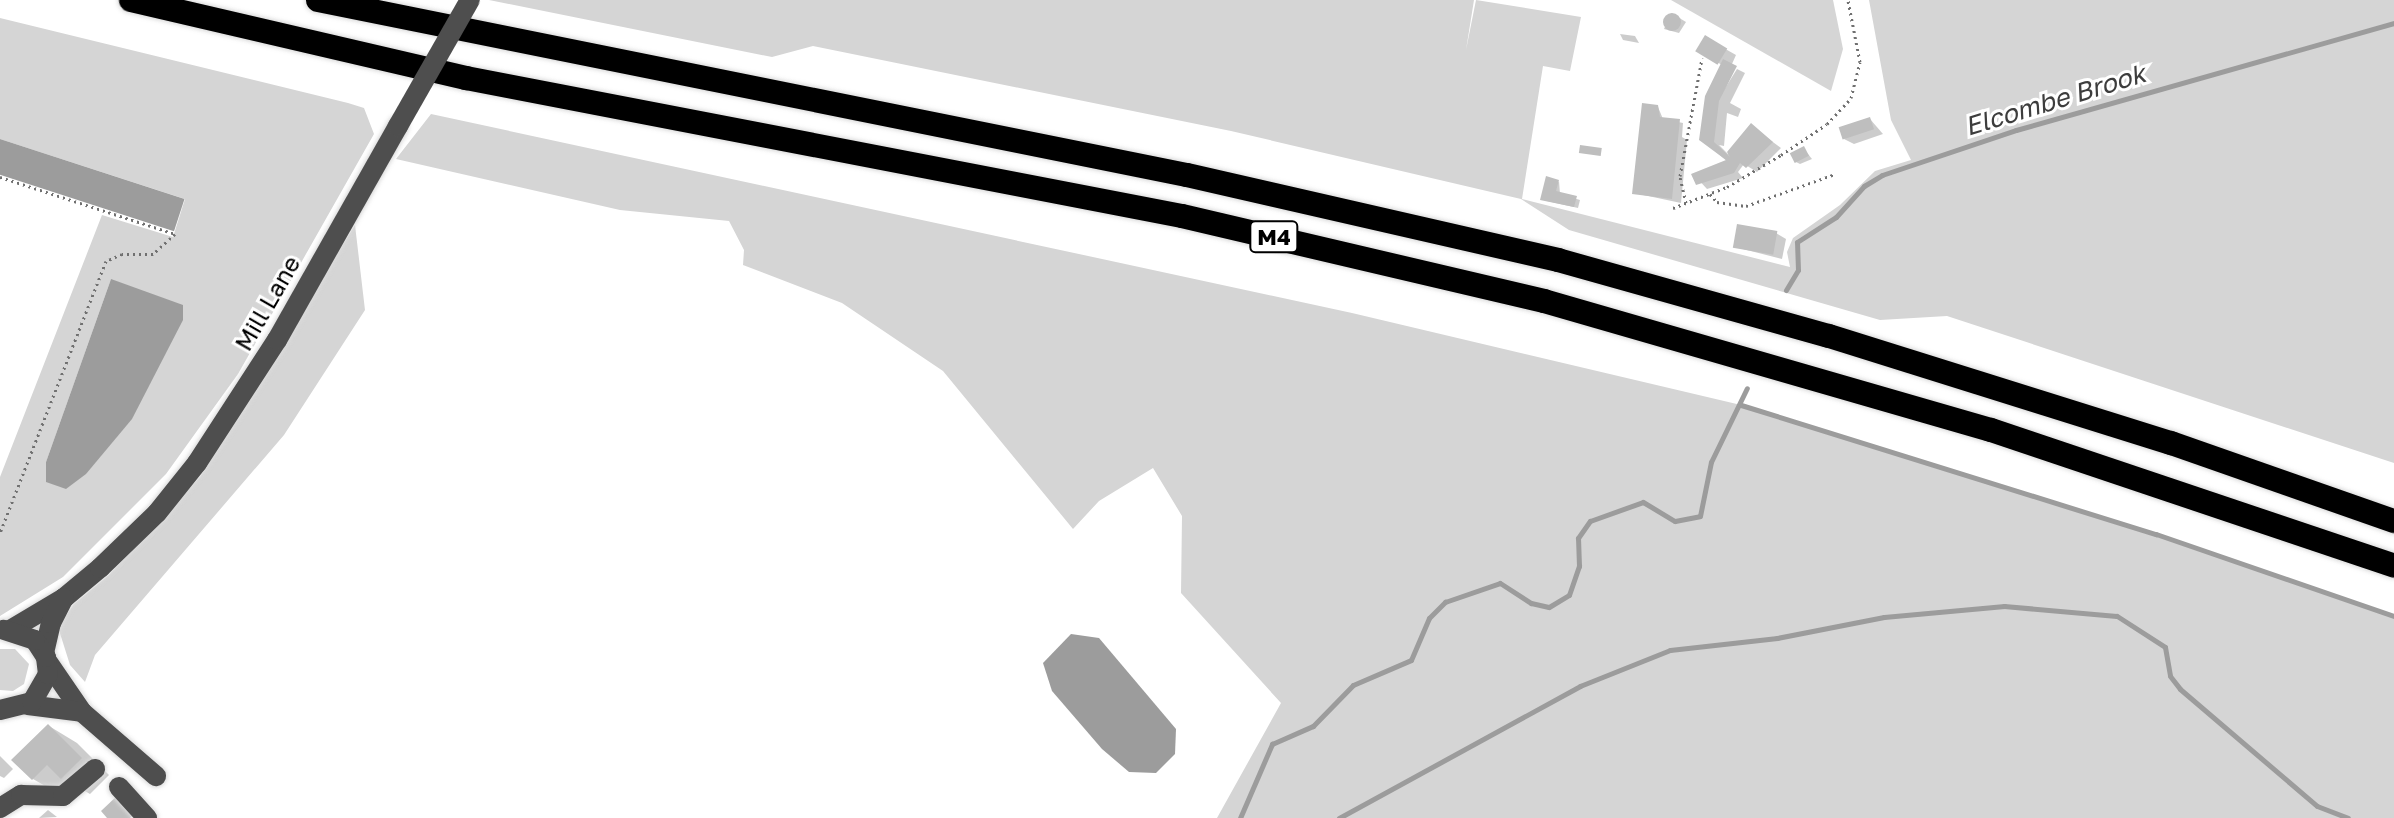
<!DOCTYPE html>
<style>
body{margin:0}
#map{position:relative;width:2394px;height:818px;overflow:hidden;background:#fff;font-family:"Golos Text",sans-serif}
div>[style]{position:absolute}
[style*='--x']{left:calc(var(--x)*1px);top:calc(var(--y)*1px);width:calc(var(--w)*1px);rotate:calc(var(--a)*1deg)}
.green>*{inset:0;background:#d5d5d5}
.water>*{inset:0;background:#9c9c9c;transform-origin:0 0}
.shadow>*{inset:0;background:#0003}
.stream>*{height:5px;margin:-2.5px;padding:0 2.5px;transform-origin:2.5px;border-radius:2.5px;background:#9c9c9c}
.building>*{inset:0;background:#bebebe;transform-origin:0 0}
.round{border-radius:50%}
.path>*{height:3px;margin-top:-1.5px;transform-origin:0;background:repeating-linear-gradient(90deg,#707070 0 2px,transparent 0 6px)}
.roads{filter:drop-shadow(0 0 2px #dbdbdb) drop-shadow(0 0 2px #dbdbdb)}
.minor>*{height:20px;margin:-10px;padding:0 10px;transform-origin:10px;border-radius:10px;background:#4e4e4e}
.highway>*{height:24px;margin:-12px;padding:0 12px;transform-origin:12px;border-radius:12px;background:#000}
.minor-bridge>*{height:20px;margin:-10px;padding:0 10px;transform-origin:10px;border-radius:10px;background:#4e4e4e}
span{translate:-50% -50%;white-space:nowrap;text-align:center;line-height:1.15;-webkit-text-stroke:6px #fff;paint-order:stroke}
.shield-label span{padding:2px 6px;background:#fff;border:2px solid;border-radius:6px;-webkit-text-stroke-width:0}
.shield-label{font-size:22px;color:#000;font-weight:700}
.street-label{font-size:24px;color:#000}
.water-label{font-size:26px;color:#3d3d3d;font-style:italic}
</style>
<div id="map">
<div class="green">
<i style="clip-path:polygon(489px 0,1474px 0,1466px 50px,1476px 0,1581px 17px,1570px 71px,1543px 66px,1522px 199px,1790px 267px,1787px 252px,1793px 238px,1840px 205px,1875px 171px,1911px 160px,1891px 120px,1869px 0,2394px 0,2394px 463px,1947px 316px,1880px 320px,1569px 230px,1521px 199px,1231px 131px,813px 46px,772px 57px)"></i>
<i style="clip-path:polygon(1671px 0,1833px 0,1843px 49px,1831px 91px)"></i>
<i style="clip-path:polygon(evenodd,0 18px,348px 103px,364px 108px,374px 134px,238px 374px,166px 474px,63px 577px,0 616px,0 477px,102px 215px,173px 237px,185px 199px,0 139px,0 18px,111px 279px,86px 474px,46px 462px,111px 279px)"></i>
<i style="clip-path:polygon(431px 114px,1352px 313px,1741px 405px,2156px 534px,2394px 617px,2394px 818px,1217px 818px,1281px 703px,1181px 593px,1182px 516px,1153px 468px,1099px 501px,1073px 529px,943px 371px,842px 303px,743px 265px,744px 250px,729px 221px,620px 210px,396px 159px)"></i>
<i style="clip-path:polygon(355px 225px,365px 310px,284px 435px,95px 655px,85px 682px,70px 665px,58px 627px,74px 604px,109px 575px,200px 477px)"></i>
<i style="clip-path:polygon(0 649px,15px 649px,29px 664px,24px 684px,13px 691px,0 690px)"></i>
</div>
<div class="water">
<i style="left:0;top:139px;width:194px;height:34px;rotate:18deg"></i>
<i style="clip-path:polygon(111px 279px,183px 305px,183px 320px,132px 419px,86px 474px,66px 489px,46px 482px,46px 462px)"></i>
<i style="clip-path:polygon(1071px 634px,1099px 638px,1176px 729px,1175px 754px,1156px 773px,1129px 772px,1102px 749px,1052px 691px,1043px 663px)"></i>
</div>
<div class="shadow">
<i style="clip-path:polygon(1671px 13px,1686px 22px,1679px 33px,1664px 29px)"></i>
<i style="clip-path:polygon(1620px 34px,1635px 36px,1639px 43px,1623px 40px)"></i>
<i style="clip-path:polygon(1706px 38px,1736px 55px,1712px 109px,1737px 69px,1745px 73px,1730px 103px,1741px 109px,1738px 117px,1727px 113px,1724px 146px,1719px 145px,1728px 154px,1751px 126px,1781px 148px,1757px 172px,1744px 164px,1738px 172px,1743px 178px,1707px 189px,1694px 175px,1725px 164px,1735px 168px,1701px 139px,1706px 97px,1722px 65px,1698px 51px)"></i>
<i style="clip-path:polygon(1658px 107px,1663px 119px,1683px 123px,1682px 137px,1687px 140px,1681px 203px,1634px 193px)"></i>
<i style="clip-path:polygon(1870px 119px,1883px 134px,1854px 144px,1844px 139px)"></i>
<i style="clip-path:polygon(1804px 149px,1812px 159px,1800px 164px,1796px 162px)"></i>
<i style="clip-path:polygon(1559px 181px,1560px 194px,1580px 200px,1578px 208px,1547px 201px)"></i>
<i style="clip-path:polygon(1776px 233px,1786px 239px,1782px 259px,1735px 247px)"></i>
<i style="clip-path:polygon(49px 726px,77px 743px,109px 775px,90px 794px,73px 784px,61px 795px,33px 779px)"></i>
<i style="clip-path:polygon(0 756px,13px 769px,4px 778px,0 776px)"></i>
<i style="clip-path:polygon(48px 810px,57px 817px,39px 818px)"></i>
</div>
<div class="stream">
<i style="--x:1786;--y:290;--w:23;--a:-59"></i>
<i style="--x:1798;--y:270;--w:28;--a:-92"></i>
<i style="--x:1797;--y:242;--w:46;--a:-32.7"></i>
<i style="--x:1836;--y:217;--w:42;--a:-47.9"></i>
<i style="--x:1864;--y:186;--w:21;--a:-31"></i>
<i style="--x:1882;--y:175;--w:141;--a:-18.6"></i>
<i style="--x:2016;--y:130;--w:393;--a:-15.8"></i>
<i style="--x:1741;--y:405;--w:435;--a:17.3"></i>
<i style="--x:2156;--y:534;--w:252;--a:19"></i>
<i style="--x:1240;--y:818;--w:81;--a:-66.6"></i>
<i style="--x:1272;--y:744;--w:45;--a:-23.7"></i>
<i style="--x:1313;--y:726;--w:57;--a:-45.7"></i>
<i style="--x:1353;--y:685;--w:63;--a:-23.3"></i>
<i style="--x:1411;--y:660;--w:46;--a:-66.8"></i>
<i style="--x:1429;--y:618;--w:23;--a:-45"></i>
<i style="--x:1445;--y:602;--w:58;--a:-19.1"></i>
<i style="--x:1500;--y:583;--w:37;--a:33"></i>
<i style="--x:1531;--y:603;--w:18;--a:13"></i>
<i style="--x:1549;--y:607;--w:23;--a:-31"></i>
<i style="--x:1569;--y:595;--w:31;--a:-71"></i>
<i style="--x:1579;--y:566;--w:28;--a:-92"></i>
<i style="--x:1578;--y:538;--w:21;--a:-55"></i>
<i style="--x:1590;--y:521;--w:56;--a:-19.7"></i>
<i style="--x:1643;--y:502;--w:37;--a:31"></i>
<i style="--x:1675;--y:521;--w:25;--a:-11"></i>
<i style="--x:1700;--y:516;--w:55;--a:-78.5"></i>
<i style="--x:1711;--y:462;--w:82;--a:-64.1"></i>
<i style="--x:1339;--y:818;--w:275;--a:-28.7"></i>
<i style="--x:1580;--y:686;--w:97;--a:-21.8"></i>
<i style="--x:1670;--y:650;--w:108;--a:-6.4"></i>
<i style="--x:1777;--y:638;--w:109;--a:-11.1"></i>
<i style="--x:1884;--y:617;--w:121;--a:-5.2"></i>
<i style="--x:2004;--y:606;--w:113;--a:5.1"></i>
<i style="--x:2117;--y:616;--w:57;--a:32.9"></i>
<i style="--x:2165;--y:647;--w:29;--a:80"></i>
<i style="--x:2170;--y:676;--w:16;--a:52"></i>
<i style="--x:2180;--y:689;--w:180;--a:40.5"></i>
<i style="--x:2317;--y:806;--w:33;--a:21"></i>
</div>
<div class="building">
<i class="round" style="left:1663px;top:13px;width:18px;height:18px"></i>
<i style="left:1705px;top:35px;width:26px;height:19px;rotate:31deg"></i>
<i style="clip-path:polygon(1723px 59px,1737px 66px,1719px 101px,1714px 142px,1730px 157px,1727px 152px,1751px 123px,1773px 142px,1746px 168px,1740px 163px,1734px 173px,1696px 185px,1691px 174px,1726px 160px,1699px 140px,1705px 96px)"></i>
<i style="clip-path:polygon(1642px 103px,1658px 105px,1660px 117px,1680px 119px,1672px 199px,1632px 194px)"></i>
<i style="left:1870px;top:117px;width:13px;height:33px;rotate:72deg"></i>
<i style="left:1580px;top:145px;width:22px;height:8px;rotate:8deg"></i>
<i style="left:1804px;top:146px;width:11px;height:16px;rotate:63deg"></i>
<i style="clip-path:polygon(1546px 176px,1559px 180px,1556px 191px,1577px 196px,1574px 207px,1540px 200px)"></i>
<i style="left:1737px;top:224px;width:41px;height:24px;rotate:10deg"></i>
<i style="clip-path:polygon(48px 724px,82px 758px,61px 779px,47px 765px,32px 780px,11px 760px)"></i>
<i style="clip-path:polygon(119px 794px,136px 813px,130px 818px,107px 818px,101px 811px)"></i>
</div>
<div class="path">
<i style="--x:0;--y:177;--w:184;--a:18"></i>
<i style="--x:175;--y:234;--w:30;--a:138"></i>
<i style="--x:153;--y:254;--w:31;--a:180"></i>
<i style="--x:122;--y:254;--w:17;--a:156"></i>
<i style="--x:106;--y:261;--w:292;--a:111.3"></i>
<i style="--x:1710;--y:194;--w:11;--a:49"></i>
<i style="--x:1717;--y:202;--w:29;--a:8"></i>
<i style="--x:1746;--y:206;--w:95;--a:-19.8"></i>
<i style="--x:1686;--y:203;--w:28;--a:-103"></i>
<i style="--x:1680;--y:176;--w:120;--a:-79.4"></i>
<i style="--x:1673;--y:208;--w:58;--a:-21.3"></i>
<i style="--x:1727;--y:187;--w:63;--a:-30.7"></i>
<i style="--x:1781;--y:155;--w:55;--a:-34"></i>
<i style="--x:1827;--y:124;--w:35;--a:-47"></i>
<i style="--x:1851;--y:98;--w:37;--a:-76"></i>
<i style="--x:1860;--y:62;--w:63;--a:-101"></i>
</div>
<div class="roads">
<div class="minor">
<i style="--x:10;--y:630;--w:63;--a:-30.7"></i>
<i style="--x:64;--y:598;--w:47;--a:-39.8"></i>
<i style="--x:100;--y:568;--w:79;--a:-44"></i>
<i style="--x:157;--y:513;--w:64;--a:-51.3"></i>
<i style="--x:197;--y:463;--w:147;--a:-57"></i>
<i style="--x:277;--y:340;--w:246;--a:-60.5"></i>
<i style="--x:44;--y:653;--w:31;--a:-77"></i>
<i style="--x:51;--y:623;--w:28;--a:-63"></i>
<i style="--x:47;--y:661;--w:62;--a:55.5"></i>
<i style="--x:82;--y:712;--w:98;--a:40.9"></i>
<i style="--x:28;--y:705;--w:54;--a:7.4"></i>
<i style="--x:0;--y:710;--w:33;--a:-14"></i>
<i style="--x:32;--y:702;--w:32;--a:-60"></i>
<i style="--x:48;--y:674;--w:17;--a:-97"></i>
<i style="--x:46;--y:657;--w:20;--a:-123"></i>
<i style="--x:35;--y:640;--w:33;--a:-162"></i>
<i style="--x:119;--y:787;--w:42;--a:47.9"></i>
<i style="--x:0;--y:808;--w:25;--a:-32"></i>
<i style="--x:21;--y:795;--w:42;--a:1.4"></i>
<i style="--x:63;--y:796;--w:42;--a:-40.2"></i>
</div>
<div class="highway">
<i style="--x:131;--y:0;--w:344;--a:13.1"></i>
<i style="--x:466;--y:78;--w:729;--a:10.91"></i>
<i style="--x:1182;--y:216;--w:372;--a:13.2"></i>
<i style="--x:1544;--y:301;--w:465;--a:16.1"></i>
<i style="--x:1991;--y:430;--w:425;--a:18.6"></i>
<i style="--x:318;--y:0;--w:886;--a:11.39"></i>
<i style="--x:1187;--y:175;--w:381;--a:12.9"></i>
<i style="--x:1558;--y:260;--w:281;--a:15.7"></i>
<i style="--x:1829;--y:336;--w:358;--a:17.4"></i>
<i style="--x:2171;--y:443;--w:236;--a:19.3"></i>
</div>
</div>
<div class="minor-bridge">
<i style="--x:398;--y:126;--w:145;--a:-60.3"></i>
</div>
<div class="shield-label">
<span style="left:1274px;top:237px">M4</span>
</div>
<div class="street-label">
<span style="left:267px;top:303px;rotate:-60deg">Mill Lane</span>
</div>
<div class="water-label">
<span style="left:2055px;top:100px;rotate:-17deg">Elcombe Brook</span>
</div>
</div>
